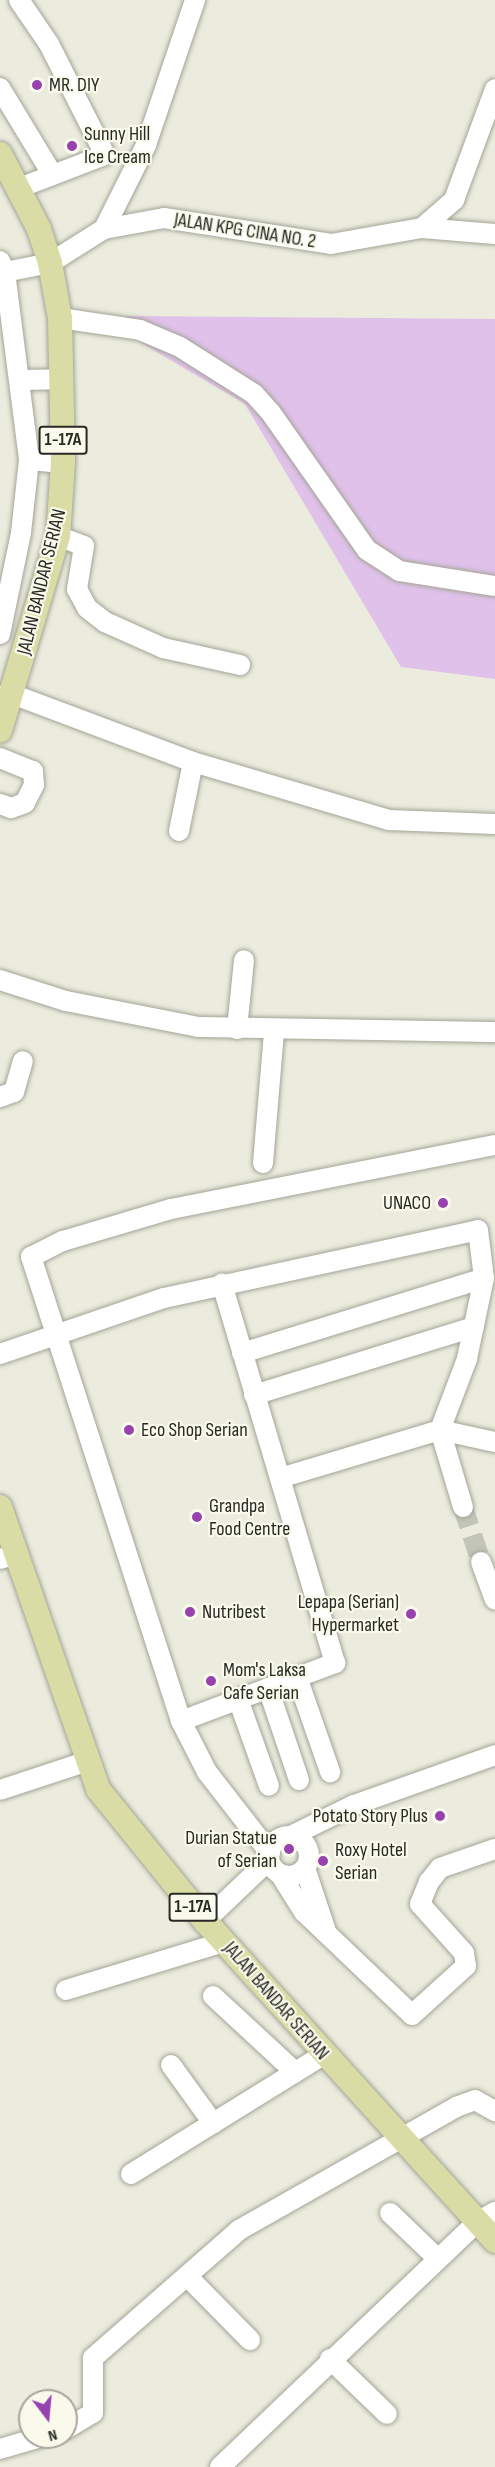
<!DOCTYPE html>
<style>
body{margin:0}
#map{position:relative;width:495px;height:2467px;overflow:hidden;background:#ebecde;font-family:"Sofia Sans Condensed",sans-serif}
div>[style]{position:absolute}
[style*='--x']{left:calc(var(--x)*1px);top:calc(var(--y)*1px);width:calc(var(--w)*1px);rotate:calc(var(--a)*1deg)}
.green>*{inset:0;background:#e0c1ea}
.minor-tunnel>*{height:20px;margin-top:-10px;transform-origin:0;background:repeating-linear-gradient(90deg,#c4c5b9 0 20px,transparent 0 30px)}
.roads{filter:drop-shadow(0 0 2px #a3a497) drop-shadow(0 0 2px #a3a497)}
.minor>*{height:20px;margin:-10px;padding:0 10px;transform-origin:10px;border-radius:10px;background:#fff}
.minor>.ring{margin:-10px;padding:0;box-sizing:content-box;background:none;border:20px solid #fff;border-radius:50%}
.major>*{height:24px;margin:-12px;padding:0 12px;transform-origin:12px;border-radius:12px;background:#dadca5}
.dots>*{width:16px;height:16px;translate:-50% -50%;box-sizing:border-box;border:3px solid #f9faec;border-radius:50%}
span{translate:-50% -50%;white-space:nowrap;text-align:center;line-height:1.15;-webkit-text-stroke:4.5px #f9faec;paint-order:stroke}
.shield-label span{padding:2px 4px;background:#f9faec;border:2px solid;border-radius:4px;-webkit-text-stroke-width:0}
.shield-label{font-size:18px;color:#292924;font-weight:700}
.poi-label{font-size:20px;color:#292924}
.left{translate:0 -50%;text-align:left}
.right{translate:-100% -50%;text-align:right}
.street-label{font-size:20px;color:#292924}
.north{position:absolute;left:18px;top:2389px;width:60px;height:60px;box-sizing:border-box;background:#f9faec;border:2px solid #a6a69c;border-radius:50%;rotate:164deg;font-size:16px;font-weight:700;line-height:24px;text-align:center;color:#292924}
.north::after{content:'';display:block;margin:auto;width:21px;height:27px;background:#9842af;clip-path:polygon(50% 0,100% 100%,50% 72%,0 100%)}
</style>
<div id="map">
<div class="green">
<i style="clip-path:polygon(126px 316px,495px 319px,495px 679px,401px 667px,245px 404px,128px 335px)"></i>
</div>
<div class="minor-tunnel">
<i style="--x:463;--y:1507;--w:58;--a:71.9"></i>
</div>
<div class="roads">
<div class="minor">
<i style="--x:19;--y:0;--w:53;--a:55.7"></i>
<i style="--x:49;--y:44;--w:124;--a:63.2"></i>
<i style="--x:105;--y:155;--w:92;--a:159"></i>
<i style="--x:0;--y:88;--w:100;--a:58.8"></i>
<i style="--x:422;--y:228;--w:43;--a:-41.2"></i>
<i style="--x:454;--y:200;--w:118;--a:-69.7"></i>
<i style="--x:104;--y:229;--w:61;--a:-10.4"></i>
<i style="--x:164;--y:218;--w:169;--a:8.8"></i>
<i style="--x:331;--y:244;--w:92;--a:-10"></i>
<i style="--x:422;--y:228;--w:73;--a:4.7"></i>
<i style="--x:0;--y:261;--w:12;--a:66"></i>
<i style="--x:5;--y:272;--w:46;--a:-11.3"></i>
<i style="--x:50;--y:263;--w:64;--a:-32.2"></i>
<i style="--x:104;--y:229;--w:94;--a:-63.4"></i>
<i style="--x:146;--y:145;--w:153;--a:-71.3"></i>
<i style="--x:0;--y:273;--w:5;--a:-11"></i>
<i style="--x:5;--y:272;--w:190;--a:82.7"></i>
<i style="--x:29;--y:460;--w:73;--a:96.3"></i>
<i style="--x:21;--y:533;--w:103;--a:101.7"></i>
<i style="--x:60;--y:318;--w:81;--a:8.5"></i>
<i style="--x:140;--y:330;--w:43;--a:23"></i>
<i style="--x:180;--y:347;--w:88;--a:32.4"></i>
<i style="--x:254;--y:394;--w:25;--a:48"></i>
<i style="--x:271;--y:413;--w:167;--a:55"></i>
<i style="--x:367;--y:550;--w:38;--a:33"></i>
<i style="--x:399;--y:571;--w:97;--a:8.9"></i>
<i style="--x:22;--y:380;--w:39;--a:-1"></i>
<i style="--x:29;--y:460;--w:34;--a:5"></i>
<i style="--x:58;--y:536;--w:28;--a:21"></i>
<i style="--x:84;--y:546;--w:44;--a:99.2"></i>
<i style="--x:77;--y:589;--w:21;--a:62"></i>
<i style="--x:87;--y:608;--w:23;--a:38"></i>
<i style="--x:105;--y:622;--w:64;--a:24.1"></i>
<i style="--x:163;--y:648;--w:79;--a:12.4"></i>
<i style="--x:0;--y:696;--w:12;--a:-9"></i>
<i style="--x:12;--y:694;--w:193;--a:20.6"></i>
<i style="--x:193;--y:762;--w:204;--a:16.5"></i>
<i style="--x:389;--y:820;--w:106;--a:2.2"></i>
<i style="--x:0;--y:758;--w:35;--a:22"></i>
<i style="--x:33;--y:771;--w:14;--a:86"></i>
<i style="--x:34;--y:785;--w:20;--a:117"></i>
<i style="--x:25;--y:803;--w:15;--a:160"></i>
<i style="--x:11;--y:808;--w:12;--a:-160"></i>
<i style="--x:179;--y:831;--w:70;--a:-78.5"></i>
<i style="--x:0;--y:980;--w:69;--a:17.7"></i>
<i style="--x:66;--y:1001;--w:135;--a:11.1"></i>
<i style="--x:198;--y:1027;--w:297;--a:1"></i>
<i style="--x:237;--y:1029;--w:69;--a:-84.2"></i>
<i style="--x:0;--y:1097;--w:15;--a:-20"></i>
<i style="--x:14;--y:1092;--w:32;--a:-74"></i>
<i style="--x:263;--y:1163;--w:132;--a:-85.2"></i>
<i style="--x:242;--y:1353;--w:253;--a:-17.2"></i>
<i style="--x:0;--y:1354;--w:173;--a:-18.9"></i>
<i style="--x:164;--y:1298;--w:321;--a:-12.2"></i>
<i style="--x:478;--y:1230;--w:48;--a:82.9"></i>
<i style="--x:484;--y:1278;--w:83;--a:101.9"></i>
<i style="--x:467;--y:1359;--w:76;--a:110.8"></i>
<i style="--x:440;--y:1430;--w:167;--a:163.3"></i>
<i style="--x:254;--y:1395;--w:230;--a:-17.2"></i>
<i style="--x:463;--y:1507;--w:80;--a:-106.6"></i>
<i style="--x:440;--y:1430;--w:56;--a:12.3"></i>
<i style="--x:0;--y:1559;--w:14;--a:-17"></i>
<i style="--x:481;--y:1562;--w:40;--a:69.8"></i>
<i style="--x:297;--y:1677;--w:101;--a:70.8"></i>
<i style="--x:268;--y:1688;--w:97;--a:71.4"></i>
<i style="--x:238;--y:1699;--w:92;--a:70.4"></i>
<i style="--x:181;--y:1721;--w:165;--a:-20.6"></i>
<i style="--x:335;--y:1663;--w:396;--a:-106.6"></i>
<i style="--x:0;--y:1790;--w:89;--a:-18.2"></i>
<i style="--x:291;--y:1836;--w:70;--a:-26.2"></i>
<i style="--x:354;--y:1805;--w:150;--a:-19.5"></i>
<i class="ring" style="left:269px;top:1836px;width:20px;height:20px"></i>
<i style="--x:270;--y:1853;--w:103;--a:-127.9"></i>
<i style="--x:207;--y:1772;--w:57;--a:-117"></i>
<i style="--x:181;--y:1721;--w:488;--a:-107.9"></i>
<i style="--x:31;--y:1257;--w:36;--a:-27"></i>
<i style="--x:63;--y:1241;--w:113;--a:-16.5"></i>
<i style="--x:171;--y:1209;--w:330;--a:-11.2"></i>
<i style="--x:305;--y:1868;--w:66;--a:71.6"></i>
<i style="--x:280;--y:1874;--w:45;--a:57.7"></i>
<i style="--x:304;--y:1912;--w:149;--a:43.6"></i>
<i style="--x:412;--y:2015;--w:73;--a:-42.2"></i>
<i style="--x:466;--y:1966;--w:13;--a:-99"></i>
<i style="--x:464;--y:1953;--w:66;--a:-131.9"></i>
<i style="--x:420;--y:1904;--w:24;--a:-68"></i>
<i style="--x:429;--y:1882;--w:18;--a:-52"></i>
<i style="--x:440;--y:1868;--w:58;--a:-19.1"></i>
<i style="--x:205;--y:1921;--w:88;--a:-43.6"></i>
<i style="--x:66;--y:1990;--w:165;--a:-16.9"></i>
<i style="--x:213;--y:1996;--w:112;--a:42.8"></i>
<i style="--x:171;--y:2065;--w:72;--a:54.1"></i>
<i style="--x:131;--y:2174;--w:226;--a:-31.8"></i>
<i style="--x:390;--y:2213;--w:66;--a:43.8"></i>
<i style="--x:187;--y:2276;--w:90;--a:45.5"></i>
<i style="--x:330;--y:2359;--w:79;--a:44"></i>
<i style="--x:66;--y:2429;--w:31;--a:-31"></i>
<i style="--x:93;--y:2413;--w:55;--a:-90"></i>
<i style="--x:93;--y:2358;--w:194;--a:-41.2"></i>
<i style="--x:239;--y:2230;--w:249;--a:-29.5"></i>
<i style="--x:456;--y:2107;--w:20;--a:-20"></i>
<i style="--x:475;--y:2100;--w:23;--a:29"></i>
<i style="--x:0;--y:2449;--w:43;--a:-16.3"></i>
<i style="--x:220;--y:2467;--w:355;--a:-43.6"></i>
<i style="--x:477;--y:2222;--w:21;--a:-29"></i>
</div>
<div class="major">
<i style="--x:0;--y:154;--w:85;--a:62.5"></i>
<i style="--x:39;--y:229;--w:36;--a:72"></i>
<i style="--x:50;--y:263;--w:56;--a:79.7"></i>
<i style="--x:60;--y:318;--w:145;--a:88.8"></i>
<i style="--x:63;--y:463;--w:73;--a:93.9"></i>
<i style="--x:58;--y:536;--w:203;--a:106.6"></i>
<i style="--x:0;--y:1507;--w:299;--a:70.8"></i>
<i style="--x:98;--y:1789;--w:170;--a:51"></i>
<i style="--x:205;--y:1921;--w:432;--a:47.8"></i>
</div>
</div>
<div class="dots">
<i style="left:37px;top:85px;background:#9842af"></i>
<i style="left:72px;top:146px;background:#9842af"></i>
<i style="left:443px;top:1203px;background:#9842af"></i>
<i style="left:129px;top:1430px;background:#9842af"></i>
<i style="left:197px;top:1517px;background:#9842af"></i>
<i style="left:190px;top:1612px;background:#9842af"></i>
<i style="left:411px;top:1614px;background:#9842af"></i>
<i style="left:211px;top:1681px;background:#9842af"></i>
<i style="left:440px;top:1816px;background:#9842af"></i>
<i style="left:289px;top:1849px;background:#9842af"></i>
<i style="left:323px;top:1861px;background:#9842af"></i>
</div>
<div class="shield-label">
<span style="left:63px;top:440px">1-17A</span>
<span style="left:193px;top:1907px">1-17A</span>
</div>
<div class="poi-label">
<span class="left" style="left:49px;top:85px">MR. DIY</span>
<span class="left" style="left:84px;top:146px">Sunny Hill<br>Ice Cream</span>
<span class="right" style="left:431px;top:1203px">UNACO</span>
<span class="left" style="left:141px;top:1430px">Eco Shop Serian</span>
<span class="left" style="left:209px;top:1518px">Grandpa<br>Food Centre</span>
<span class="right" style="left:399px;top:1614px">Lepapa (Serian)<br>Hypermarket</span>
<span class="left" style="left:202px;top:1612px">Nutribest</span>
<span class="left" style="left:223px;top:1682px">Mom's Laksa<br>Cafe Serian</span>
<span class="right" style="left:428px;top:1816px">Potato Story Plus</span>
<span class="right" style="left:277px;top:1850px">Durian Statue<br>of Serian</span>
<span class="left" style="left:335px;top:1862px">Roxy Hotel<br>Serian</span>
</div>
<div class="street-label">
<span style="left:245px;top:231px;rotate:9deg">JALAN KPG CINA NO. 2</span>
<span style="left:42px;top:582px;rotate:-76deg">JALAN BANDAR SERIAN</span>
<span style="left:276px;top:2001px;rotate:49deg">JALAN BANDAR SERIAN</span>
</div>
<div class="north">N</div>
</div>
